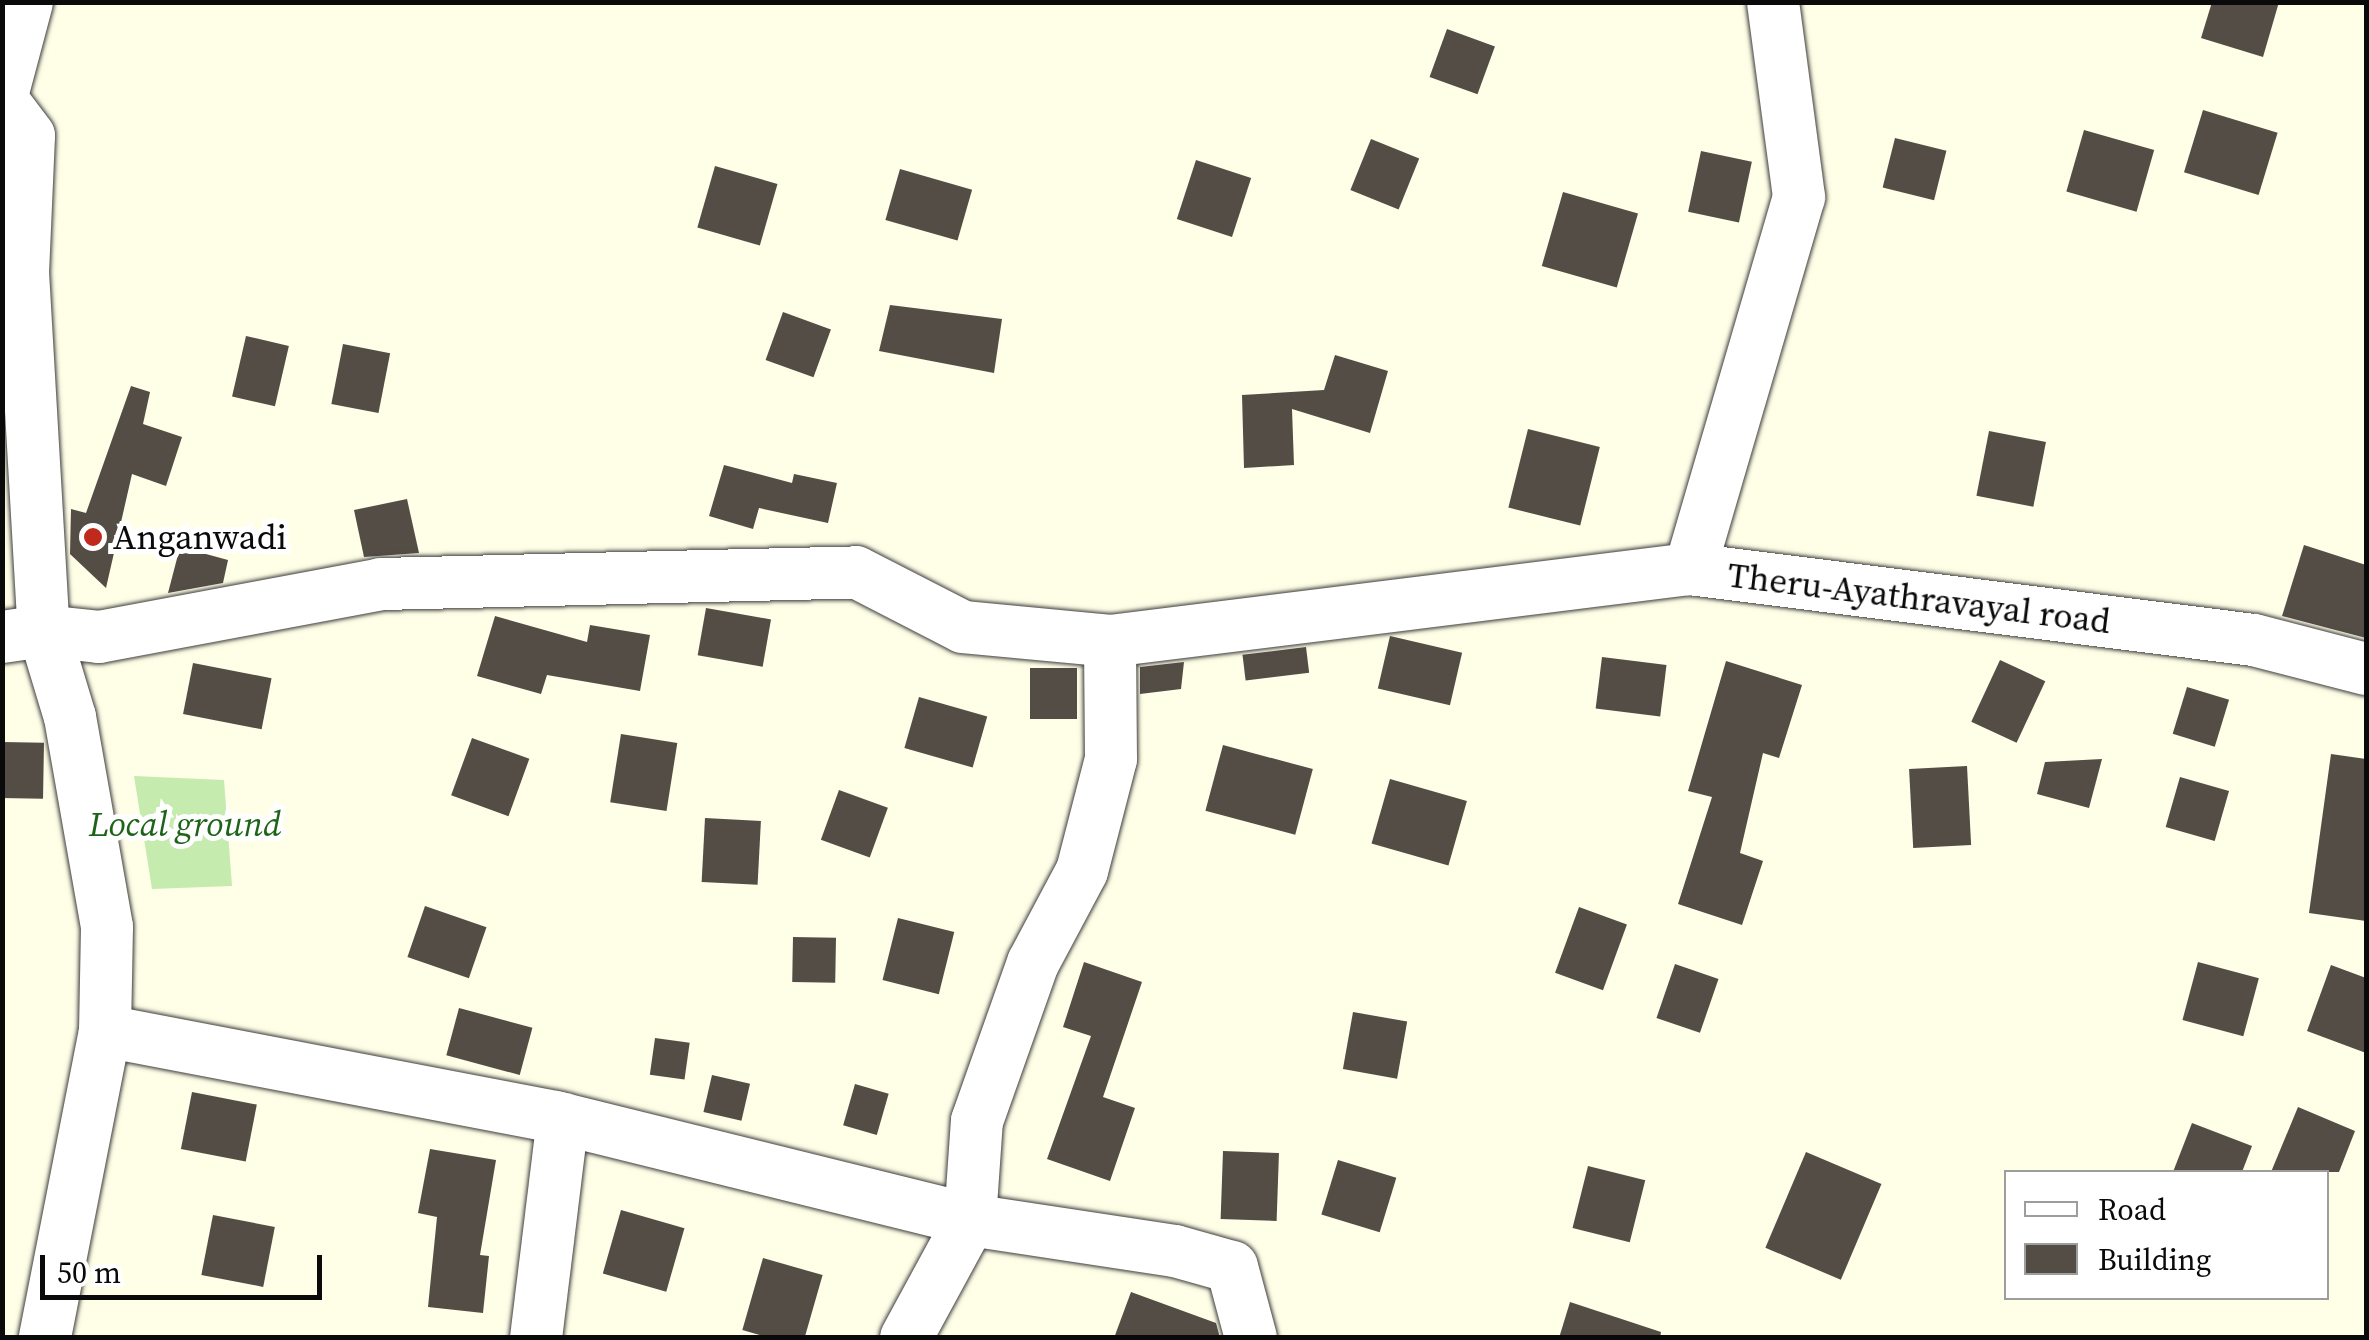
<!DOCTYPE html>
<style>
body{margin:0}
#map{position:relative;width:2369px;height:1340px;overflow:hidden;background:#fffee7;font-family:"Source Serif 4",serif}
div>[style]{position:absolute}
[style*='--x']{left:calc(var(--x)*1px);top:calc(var(--y)*1px);width:calc(var(--w)*1px);rotate:calc(var(--a)*1deg)}
.green>*{inset:0;background:#c6ebaf}
.building>*{inset:0;background:#534d46;transform-origin:0 0}
.roads{filter:drop-shadow(0 0 2px #3d3d3d) drop-shadow(0 0 2px #3d3d3d)}
.minor>*{height:52px;margin:-26px;padding:0 26px;transform-origin:26px;border-radius:26px;background:#fff}
.dots>*{width:28px;height:28px;translate:-50% -50%;box-sizing:border-box;border:5px solid #fff;border-radius:50%}
span{translate:-50% -50%;white-space:nowrap;text-align:center;line-height:1.15;-webkit-text-stroke:10px #fff;paint-order:stroke}
.poi-label{font-size:35px;color:#0a0a0a}
.left{translate:0 -50%;text-align:left}
.street-label{font-size:35px;color:#0a0a0a}
.park-label{font-size:35px;color:#1e6418;font-style:italic}
.frame{position:absolute;inset:0;border:5px solid #0a0a0a;pointer-events:none}
.legend{position:absolute;left:2004px;top:1170px;width:325px;height:130px;box-sizing:border-box;background:#fff;border:2px solid #9d9d9d;margin:0;padding:12px 18px;list-style:none;font-size:30px;color:#0a0a0a}
.legend li{display:flex;align-items:center;gap:20px;height:50px}
.legend b{width:50px;border:2px solid #9d9d9d}
.scale{position:absolute;left:40px;top:1255px;width:282px;height:45px;box-sizing:border-box;border:5px solid #0a0a0a;border-top:0;padding-left:12px;font-size:30px;line-height:35px;white-space:nowrap;color:#0a0a0a;-webkit-text-stroke:8px #fff;paint-order:stroke}
</style>
<div id="map">
<div class="green">
<i style="clip-path:polygon(134px 776px,224px 780px,232px 886px,152px 889px)"></i>
</div>
<div class="building">
<i style="clip-path:polygon(2212px 2px,2279px 2px,2263px 57px,2201px 38px)"></i>
<i style="left:1447px;top:29px;width:51px;height:51px;rotate:20deg"></i>
<i style="left:2203px;top:110px;width:78px;height:65px;rotate:17deg"></i>
<i style="left:2084px;top:130px;width:73px;height:64px;rotate:16deg"></i>
<i style="left:1895px;top:138px;width:53px;height:51px;rotate:14deg"></i>
<i style="left:1371px;top:139px;width:52px;height:55px;rotate:22deg"></i>
<i style="left:1701px;top:151px;width:52px;height:62px;rotate:12deg"></i>
<i style="left:1196px;top:160px;width:58px;height:62px;rotate:18deg"></i>
<i style="left:715px;top:166px;width:65px;height:64px;rotate:16deg"></i>
<i style="left:900px;top:169px;width:75px;height:53px;rotate:16deg"></i>
<i style="left:1563px;top:192px;width:78px;height:77px;rotate:16deg"></i>
<i style="clip-path:polygon(890px 305px,1002px 319px,994px 373px,879px 351px)"></i>
<i style="left:783px;top:312px;width:51px;height:51px;rotate:20deg"></i>
<i style="left:246px;top:336px;width:44px;height:62px;rotate:13deg"></i>
<i style="left:343px;top:344px;width:48px;height:61px;rotate:11deg"></i>
<i style="clip-path:polygon(1335px 355px,1388px 371px,1370px 433px,1292px 409px,1294px 465px,1244px 468px,1242px 395px,1324px 390px)"></i>
<i style="clip-path:polygon(131px 386px,150px 392px,143px 424px,182px 437px,166px 486px,132px 474px,106px 588px,70px 554px,71px 509px,86px 513px)"></i>
<i style="left:1528px;top:429px;width:74px;height:81px;rotate:14deg"></i>
<i style="left:1989px;top:431px;width:58px;height:66px;rotate:11deg"></i>
<i style="clip-path:polygon(724px 465px,792px 483px,794px 474px,837px 483px,828px 523px,759px 508px,753px 529px,709px 516px)"></i>
<i style="clip-path:polygon(407px 499px,419px 553px,364px 557px,354px 510px)"></i>
<i style="clip-path:polygon(2304px 545px,2366px 565px,2366px 638px,2282px 616px)"></i>
<i style="clip-path:polygon(180px 547px,228px 560px,223px 583px,168px 593px)"></i>
<i style="left:706px;top:608px;width:66px;height:48px;rotate:10deg"></i>
<i style="clip-path:polygon(495px 616px,587px 642px,590px 625px,650px 635px,640px 691px,547px 675px,541px 694px,477px 676px)"></i>
<i style="left:1390px;top:636px;width:74px;height:54px;rotate:13deg"></i>
<i style="left:1306px;top:647px;width:26px;height:64px;rotate:83deg"></i>
<i style="left:1602px;top:657px;width:65px;height:52px;rotate:7deg"></i>
<i style="left:2000px;top:660px;width:50px;height:68px;rotate:25deg"></i>
<i style="clip-path:polygon(1726px 661px,1802px 685px,1779px 758px,1763px 753px,1740px 853px,1763px 861px,1742px 925px,1678px 904px,1712px 797px,1688px 791px)"></i>
<i style="clip-path:polygon(1184px 662px,1181px 689px,1140px 694px,1140px 667px)"></i>
<i style="left:193px;top:663px;width:80px;height:52px;rotate:11deg"></i>
<i style="left:1030px;top:668px;width:47px;height:51px"></i>
<i style="left:2187px;top:687px;width:44px;height:49px;rotate:17deg"></i>
<i style="left:919px;top:697px;width:71px;height:53px;rotate:16deg"></i>
<i style="left:621px;top:734px;width:57px;height:69px;rotate:9deg"></i>
<i style="left:472px;top:738px;width:61px;height:61px;rotate:20deg"></i>
<i style="left:2px;top:742px;width:42px;height:56px;rotate:1deg"></i>
<i style="left:1223px;top:745px;width:93px;height:68px;rotate:15deg"></i>
<i style="clip-path:polygon(2331px 754px,2366px 759px,2366px 921px,2309px 913px)"></i>
<i style="clip-path:polygon(2102px 759px,2089px 808px,2037px 794px,2045px 762px)"></i>
<i style="left:1967px;top:766px;width:79px;height:58px;rotate:87deg"></i>
<i style="left:2180px;top:777px;width:51px;height:52px;rotate:16deg"></i>
<i style="left:1390px;top:779px;width:80px;height:67px;rotate:16deg"></i>
<i style="left:839px;top:790px;width:52px;height:53px;rotate:20deg"></i>
<i style="left:705px;top:818px;width:56px;height:64px;rotate:3deg"></i>
<i style="left:425px;top:906px;width:65px;height:54px;rotate:19deg"></i>
<i style="left:1579px;top:907px;width:51px;height:70px;rotate:20deg"></i>
<i style="left:898px;top:918px;width:58px;height:64px;rotate:14deg"></i>
<i style="left:793px;top:937px;width:43px;height:45px;rotate:1deg"></i>
<i style="clip-path:polygon(1084px 962px,1142px 982px,1103px 1097px,1135px 1108px,1110px 1181px,1047px 1159px,1091px 1036px,1063px 1027px)"></i>
<i style="left:2198px;top:962px;width:63px;height:60px;rotate:15deg"></i>
<i style="left:1675px;top:964px;width:46px;height:57px;rotate:19deg"></i>
<i style="clip-path:polygon(2331px 965px,2366px 978px,2366px 1053px,2307px 1031px)"></i>
<i style="left:459px;top:1008px;width:76px;height:49px;rotate:15deg"></i>
<i style="left:1353px;top:1012px;width:55px;height:58px;rotate:10deg"></i>
<i style="left:655px;top:1038px;width:35px;height:37px;rotate:8deg"></i>
<i style="left:712px;top:1075px;width:39px;height:38px;rotate:13deg"></i>
<i style="left:855px;top:1084px;width:35px;height:43px;rotate:16deg"></i>
<i style="left:192px;top:1092px;width:66px;height:58px;rotate:11deg"></i>
<i style="clip-path:polygon(2298px 1107px,2355px 1131px,2339px 1172px,2271px 1172px)"></i>
<i style="clip-path:polygon(2192px 1123px,2252px 1146px,2242px 1172px,2173px 1172px)"></i>
<i style="clip-path:polygon(430px 1149px,496px 1160px,480px 1255px,489px 1256px,483px 1313px,428px 1307px,437px 1217px,418px 1213px)"></i>
<i style="left:1223px;top:1151px;width:56px;height:68px;rotate:2deg"></i>
<i style="left:1806px;top:1152px;width:82px;height:104px;rotate:23deg"></i>
<i style="left:1338px;top:1160px;width:61px;height:57px;rotate:17deg"></i>
<i style="left:1588px;top:1166px;width:59px;height:64px;rotate:14deg"></i>
<i style="left:621px;top:1210px;width:66px;height:66px;rotate:16deg"></i>
<i style="left:213px;top:1215px;width:63px;height:61px;rotate:11deg"></i>
<i style="left:763px;top:1258px;width:62px;height:75px;rotate:16deg"></i>
<i style="clip-path:polygon(1131px 1292px,1216px 1323px,1220px 1338px,1114px 1338px)"></i>
<i style="clip-path:polygon(1570px 1302px,1661px 1332px,1660px 1338px,1559px 1338px)"></i>
</div>
<div class="roads">
<div class="minor">
<i style="--x:1773;--y:2;--w:197;--a:82.4"></i>
<i style="--x:1799;--y:197;--w:388;--a:106.3"></i>
<i style="--x:1690;--y:569;--w:568;--a:7.18"></i>
<i style="--x:2254;--y:640;--w:116;--a:14.5"></i>
<i style="--x:2;--y:96;--w:97;--a:-75.1"></i>
<i style="--x:2;--y:100;--w:45;--a:53.1"></i>
<i style="--x:29;--y:136;--w:136;--a:92.5"></i>
<i style="--x:23;--y:272;--w:360;--a:86.7"></i>
<i style="--x:44;--y:631;--w:55;--a:6.2"></i>
<i style="--x:99;--y:637;--w:287;--a:-10.6"></i>
<i style="--x:381;--y:584;--w:475;--a:-1.4"></i>
<i style="--x:856;--y:572;--w:120;--a:27.2"></i>
<i style="--x:963;--y:627;--w:148;--a:5.4"></i>
<i style="--x:1110;--y:641;--w:584;--a:-7.08"></i>
<i style="--x:2;--y:637;--w:42;--a:-8.1"></i>
<i style="--x:44;--y:631;--w:90;--a:73.2"></i>
<i style="--x:70;--y:717;--w:213;--a:80"></i>
<i style="--x:107;--y:927;--w:104;--a:91.1"></i>
<i style="--x:105;--y:1031;--w:313;--a:101.1"></i>
<i style="--x:105;--y:1031;--w:458;--a:10.8"></i>
<i style="--x:555;--y:1117;--w:428;--a:13.9"></i>
<i style="--x:970;--y:1220;--w:207;--a:8.6"></i>
<i style="--x:1175;--y:1251;--w:59;--a:15.7"></i>
<i style="--x:1232;--y:1267;--w:73;--a:75"></i>
<i style="--x:536;--y:1338;--w:221;--a:-83"></i>
<i style="--x:906;--y:1338;--w:134;--a:-61.5"></i>
<i style="--x:970;--y:1220;--w:99;--a:-86"></i>
<i style="--x:977;--y:1121;--w:168;--a:-70.5"></i>
<i style="--x:1033;--y:963;--w:104;--a:-62"></i>
<i style="--x:1082;--y:871;--w:116;--a:-75.5"></i>
<i style="--x:1111;--y:759;--w:118;--a:-90.5"></i>
</div>
</div>
<div class="dots">
<i style="left:93px;top:537px;background:#c02a1c"></i>
</div>
<div class="poi-label">
<span class="left" style="left:113px;top:537px">Anganwadi</span>
</div>
<div class="street-label">
<span style="left:1919px;top:598px;rotate:7deg">Theru-Ayathravayal road</span>
</div>
<div class="park-label">
<span style="left:185px;top:824px">Local ground</span>
</div>
<div class="frame"></div>
<ul class="legend">
<li><b style="height:12px;background:#fff"></b>Road</li>
<li><b style="height:28px;background:#534d46"></b>Building</li>
</ul>
<div class="scale">50 m</div>
</div>
